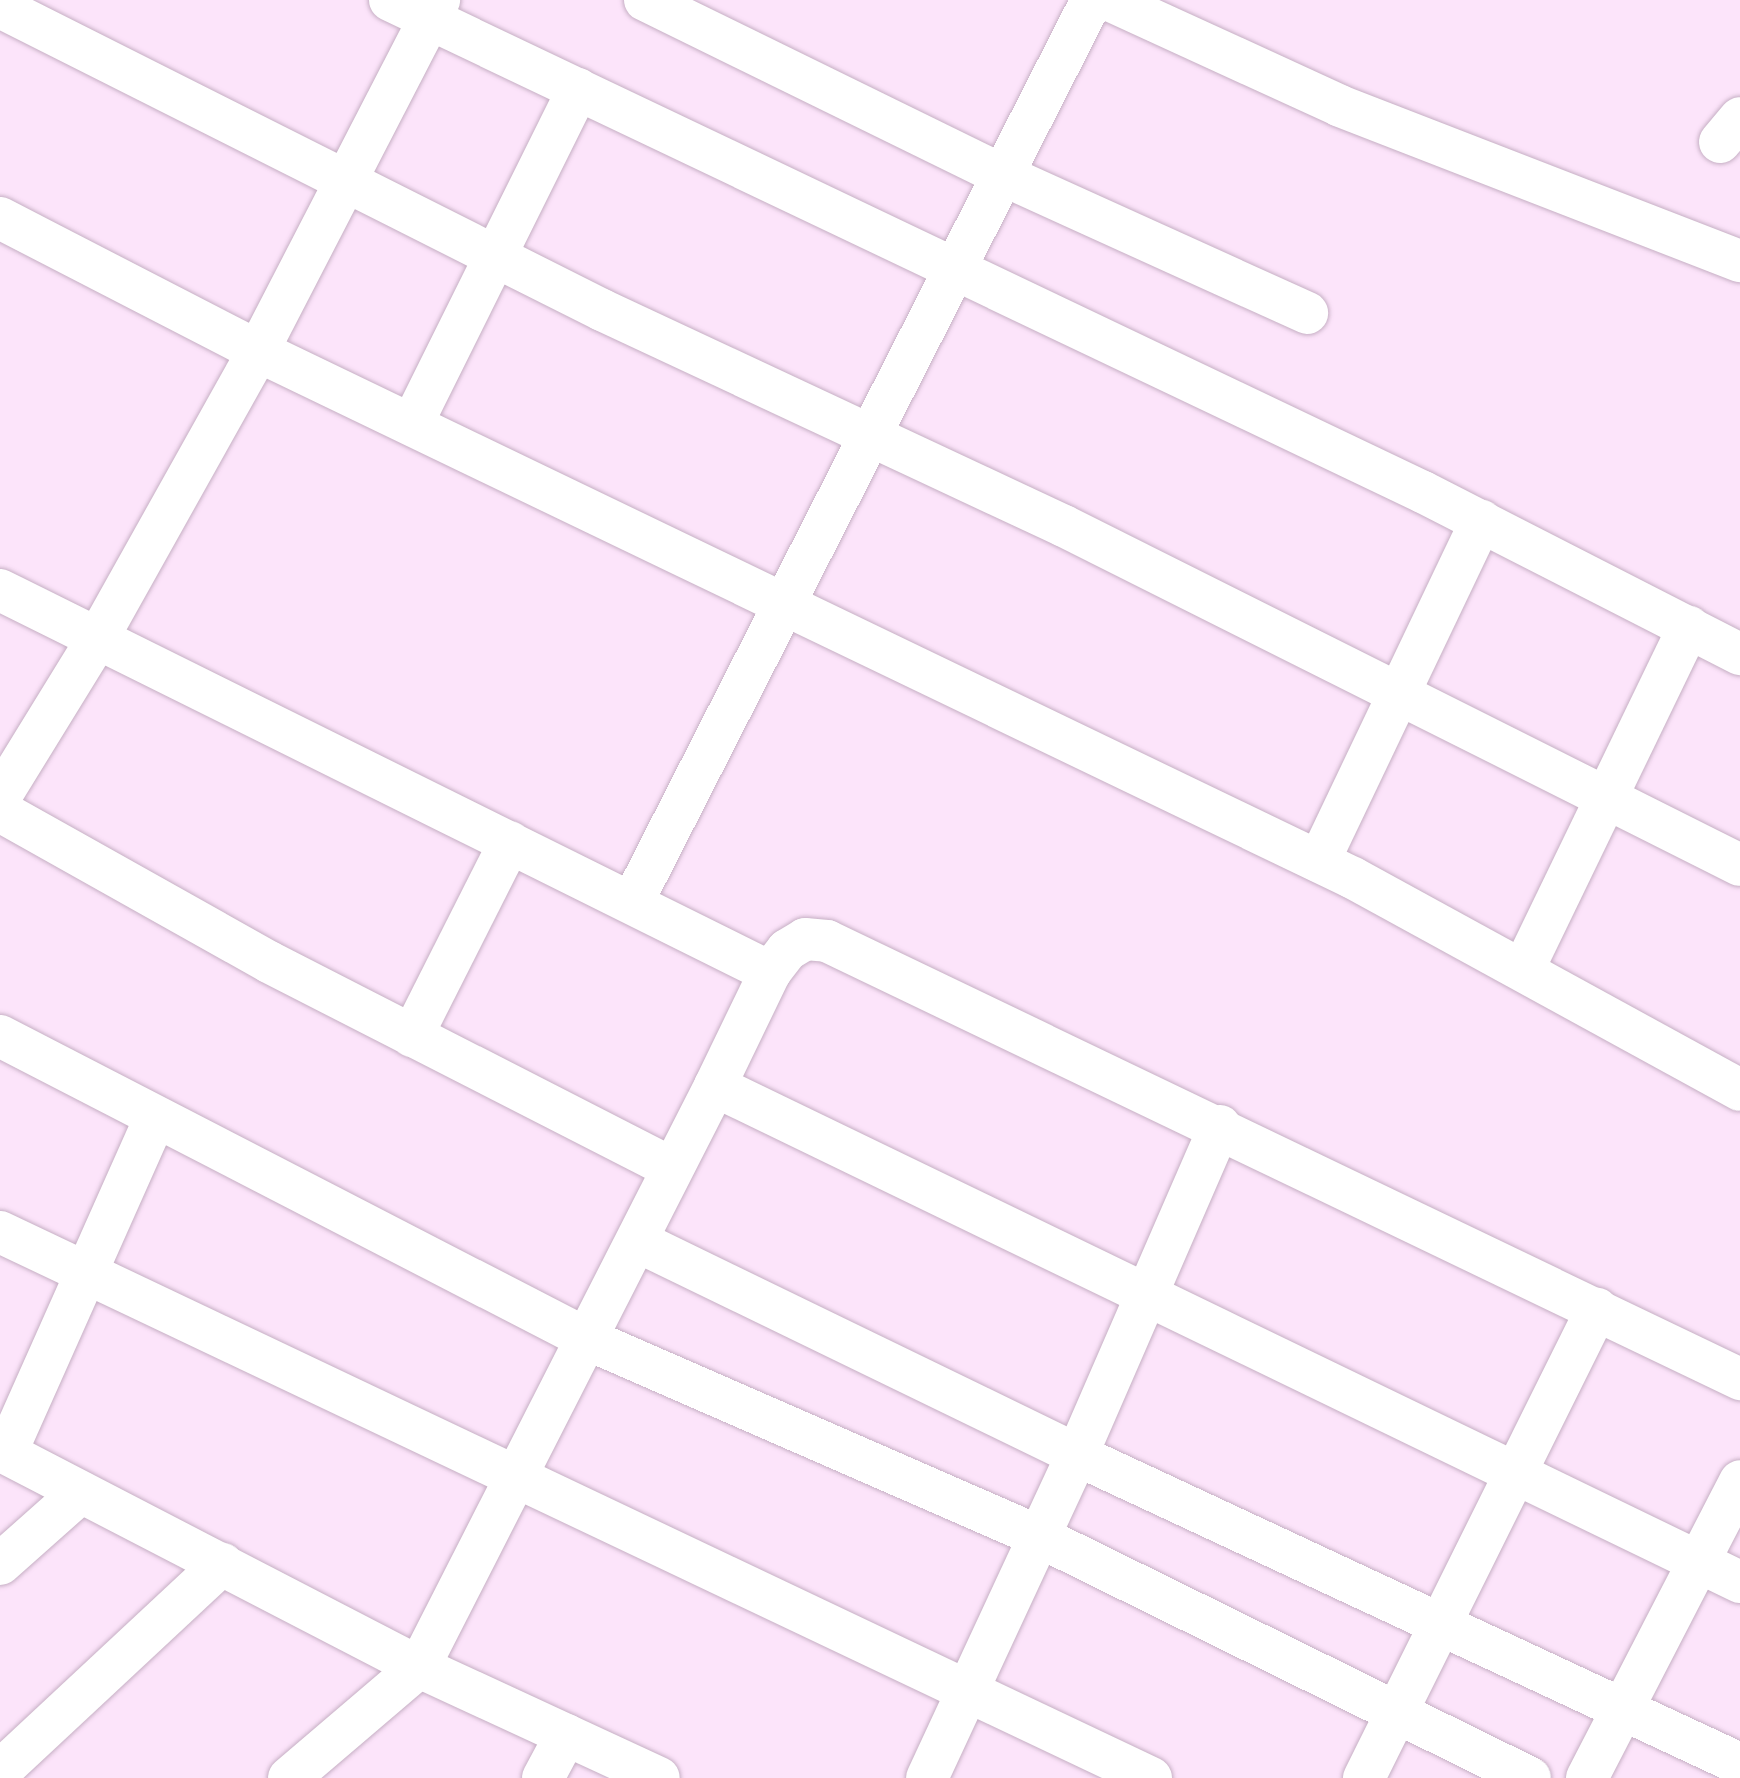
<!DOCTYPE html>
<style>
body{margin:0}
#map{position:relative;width:1740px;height:1778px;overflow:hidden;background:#fce4fa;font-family:Roboto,sans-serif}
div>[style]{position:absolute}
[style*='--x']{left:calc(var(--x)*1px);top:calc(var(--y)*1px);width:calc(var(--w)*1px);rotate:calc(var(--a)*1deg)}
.roads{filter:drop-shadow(0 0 2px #c6afc4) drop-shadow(0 0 2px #c6afc4)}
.minor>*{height:42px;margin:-21px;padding:0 21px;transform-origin:21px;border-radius:21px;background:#fff}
span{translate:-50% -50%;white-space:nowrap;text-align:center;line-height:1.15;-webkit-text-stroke:7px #fce4fa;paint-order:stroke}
</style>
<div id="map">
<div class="roads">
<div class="minor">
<i style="--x:390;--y:0;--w:1144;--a:25.47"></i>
<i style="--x:1423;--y:492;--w:356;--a:27.1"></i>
<i style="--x:645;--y:0;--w:398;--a:26.1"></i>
<i style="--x:1003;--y:175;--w:334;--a:24.4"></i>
<i style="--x:1109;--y:0;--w:254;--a:24.6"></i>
<i style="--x:1340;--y:106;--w:429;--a:21.2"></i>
<i style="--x:0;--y:7;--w:674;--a:26.72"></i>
<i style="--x:602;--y:310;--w:510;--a:25.06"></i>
<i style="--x:1064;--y:526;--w:756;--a:26.63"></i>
<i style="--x:1720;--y:142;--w:31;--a:-50"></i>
<i style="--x:0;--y:218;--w:290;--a:27.3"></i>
<i style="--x:258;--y:351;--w:1215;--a:25.7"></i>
<i style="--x:1353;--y:878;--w:441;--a:28.7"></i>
<i style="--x:412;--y:424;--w:374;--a:-63.6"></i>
<i style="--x:0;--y:590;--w:860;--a:26.39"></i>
<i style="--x:0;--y:797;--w:189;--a:-58.4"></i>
<i style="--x:99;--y:636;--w:326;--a:-60.8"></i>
<i style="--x:258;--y:351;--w:395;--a:-62.7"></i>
<i style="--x:0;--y:811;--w:308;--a:29.3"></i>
<i style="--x:269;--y:962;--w:452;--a:27.1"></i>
<i style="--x:1319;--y:861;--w:377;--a:-64.5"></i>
<i style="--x:632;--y:903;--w:1013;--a:-63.01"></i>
<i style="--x:1524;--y:968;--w:379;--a:-64.2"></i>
<i style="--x:0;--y:1036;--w:661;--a:27.3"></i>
<i style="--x:587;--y:1339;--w:494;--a:23.6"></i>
<i style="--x:1040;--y:1537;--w:546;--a:26.19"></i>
<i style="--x:412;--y:1036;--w:217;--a:-63.2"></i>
<i style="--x:715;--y:1086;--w:127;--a:-64.2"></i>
<i style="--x:770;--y:972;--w:28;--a:-52"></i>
<i style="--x:787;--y:950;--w:21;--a:-31"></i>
<i style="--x:805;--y:939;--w:22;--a:5"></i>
<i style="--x:827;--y:941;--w:1013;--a:25.63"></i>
<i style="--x:1220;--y:1126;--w:359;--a:113.5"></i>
<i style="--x:1077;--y:1455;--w:731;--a:24.99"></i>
<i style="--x:0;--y:1232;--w:1274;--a:25.38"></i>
<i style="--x:637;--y:1241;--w:489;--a:25.9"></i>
<i style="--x:1077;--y:1455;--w:356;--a:114.9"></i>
<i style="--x:0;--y:1450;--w:472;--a:27.4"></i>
<i style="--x:419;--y:1667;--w:264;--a:24.8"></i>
<i style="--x:6;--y:1453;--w:367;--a:-66"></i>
<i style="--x:0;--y:1564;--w:108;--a:-41.6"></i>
<i style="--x:0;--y:1771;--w:304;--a:-43"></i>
<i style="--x:289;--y:1778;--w:171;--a:-40.5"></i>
<i style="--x:419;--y:1667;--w:652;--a:-63"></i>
<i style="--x:715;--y:1086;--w:1139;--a:25.82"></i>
<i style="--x:543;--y:1778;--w:49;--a:-61.9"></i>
<i style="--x:1364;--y:1778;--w:524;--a:-63.58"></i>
<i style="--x:1587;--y:1778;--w:334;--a:-62.7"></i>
</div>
</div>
</div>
